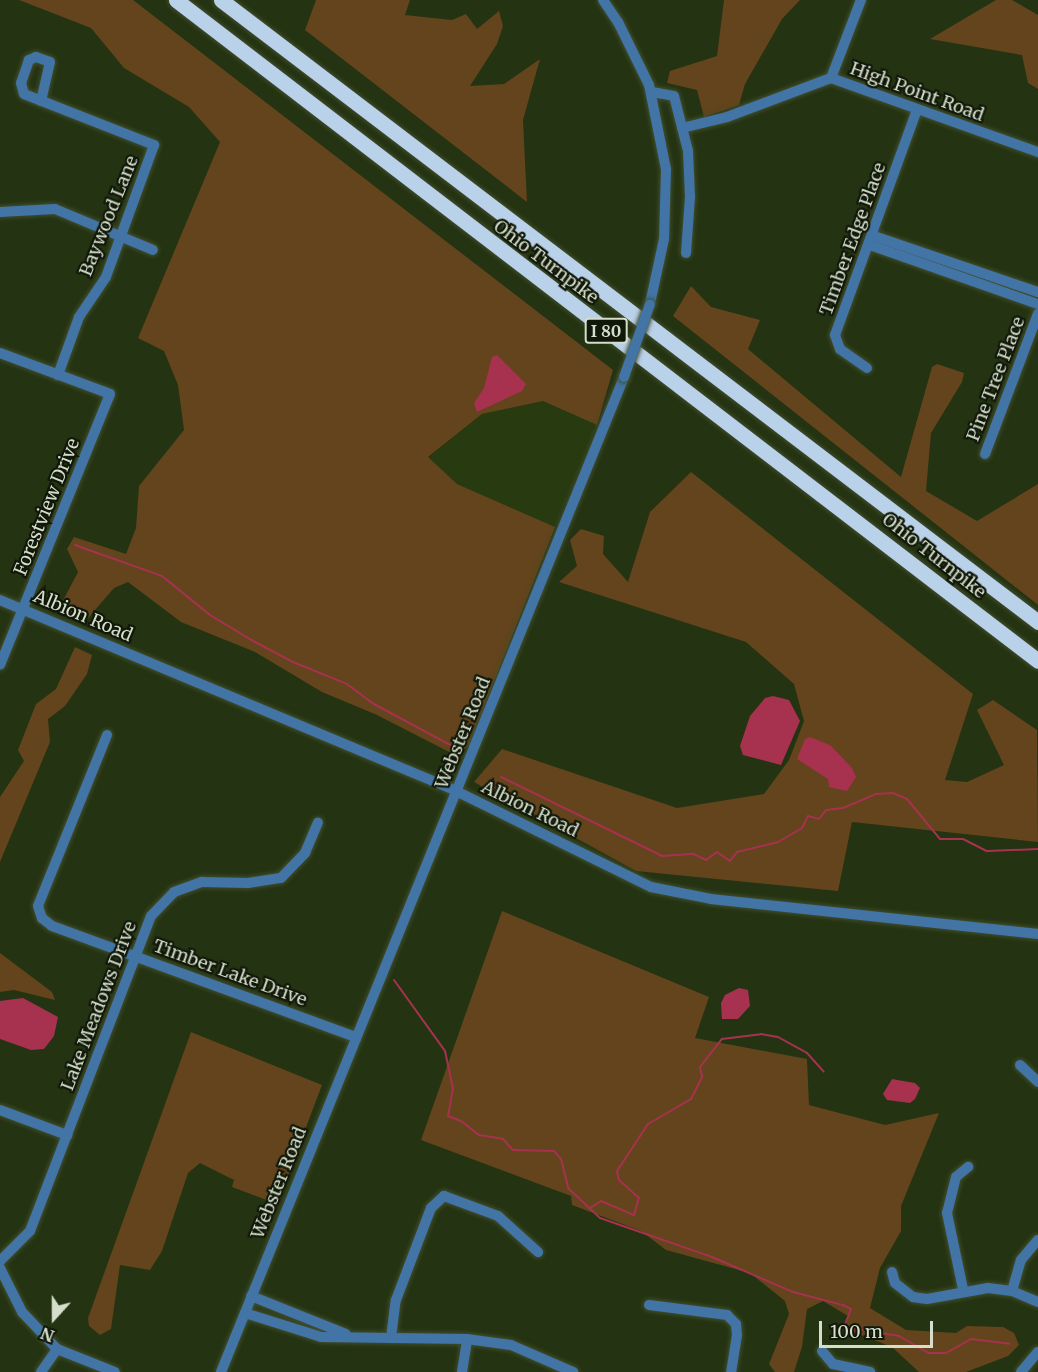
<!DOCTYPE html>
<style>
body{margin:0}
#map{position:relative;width:1038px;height:1372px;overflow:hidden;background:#243311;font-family:Merriweather,serif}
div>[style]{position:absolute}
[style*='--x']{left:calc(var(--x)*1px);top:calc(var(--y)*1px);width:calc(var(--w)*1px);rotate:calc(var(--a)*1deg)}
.built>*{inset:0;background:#283a10}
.green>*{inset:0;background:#63441c}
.water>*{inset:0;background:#a6324f}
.stream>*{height:2px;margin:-1px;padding:0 1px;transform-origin:1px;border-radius:1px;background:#a6324f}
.roads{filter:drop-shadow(0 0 2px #404e2f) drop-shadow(0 0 2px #404e2f)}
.minor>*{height:10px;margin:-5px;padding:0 5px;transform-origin:5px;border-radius:5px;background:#4274a6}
.highway>*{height:15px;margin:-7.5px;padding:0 7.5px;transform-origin:7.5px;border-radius:7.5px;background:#bad1ea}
.bridges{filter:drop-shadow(0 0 2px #404e2f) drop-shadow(0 0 2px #404e2f)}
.minor-bridge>*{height:10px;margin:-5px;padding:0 5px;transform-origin:5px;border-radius:5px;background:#4274a6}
span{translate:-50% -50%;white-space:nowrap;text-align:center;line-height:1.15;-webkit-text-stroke:4.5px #11180a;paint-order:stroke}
.shield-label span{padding:2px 4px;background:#11180a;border:2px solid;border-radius:4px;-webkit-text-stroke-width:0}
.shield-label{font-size:16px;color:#d4deca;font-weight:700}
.street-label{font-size:18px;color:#d4deca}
.north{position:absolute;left:24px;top:1288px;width:60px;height:60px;-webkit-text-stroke:4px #11180a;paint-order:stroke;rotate:201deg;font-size:16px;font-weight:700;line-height:24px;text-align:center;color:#d4deca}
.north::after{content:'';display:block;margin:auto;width:21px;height:27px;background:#d4deca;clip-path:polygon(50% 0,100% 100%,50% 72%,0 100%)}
.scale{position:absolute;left:819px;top:1321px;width:114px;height:27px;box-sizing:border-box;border:3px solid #d4deca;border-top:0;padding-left:8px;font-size:18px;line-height:21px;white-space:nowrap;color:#d4deca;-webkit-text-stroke:4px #11180a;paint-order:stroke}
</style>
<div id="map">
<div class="built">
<i style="clip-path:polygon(543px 401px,597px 425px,555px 527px,457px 484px,428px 458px,482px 414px)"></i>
</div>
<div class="green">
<i style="clip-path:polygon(19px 0,133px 0,613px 370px,597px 425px,543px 401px,482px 414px,428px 457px,457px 484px,555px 527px,469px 746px,455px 755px,377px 715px,322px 692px,255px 652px,181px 622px,128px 582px,114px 588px,83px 624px,57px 612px,78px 572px,67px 549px,74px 537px,126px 554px,136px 528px,139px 486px,184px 430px,178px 385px,164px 351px,138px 338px,220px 142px,189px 107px,124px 68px,91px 28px)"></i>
<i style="clip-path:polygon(316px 0,410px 0,405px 15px,452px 20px,466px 14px,477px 29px,499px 11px,503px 26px,497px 44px,470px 86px,504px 84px,540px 59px,523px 120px,527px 202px,305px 30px)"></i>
<i style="clip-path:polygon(724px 0,800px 0,782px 19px,745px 84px,739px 105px,704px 117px,697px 90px,667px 83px,670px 71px,717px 56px)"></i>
<i style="clip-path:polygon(996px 0,1012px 0,1038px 15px,1038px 89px,1028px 83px,1022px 55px,930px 39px)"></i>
<i style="clip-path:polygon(691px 286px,711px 307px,760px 320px,748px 349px,901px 477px,932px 367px,937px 364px,964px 373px,962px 382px,931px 433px,926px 491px,977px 521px,1038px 484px,1038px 605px,673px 316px)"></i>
<i style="clip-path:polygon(691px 472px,973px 694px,945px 780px,967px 782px,1004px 765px,977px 710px,993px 700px,1037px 730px,1038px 842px,852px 822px,838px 891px,636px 871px,474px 782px,502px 749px,677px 808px,764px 794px,789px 760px,804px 721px,794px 684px,746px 642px,559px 582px,577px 566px,570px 540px,581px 529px,604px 536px,603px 554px,628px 582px,650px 512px)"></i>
<i style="clip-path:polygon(75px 647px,92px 655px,87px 674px,65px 706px,48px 719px,50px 742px,0 862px,0 797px,24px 761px,18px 750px,36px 704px,56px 689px)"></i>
<i style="clip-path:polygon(502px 911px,709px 997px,695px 1038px,807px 1059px,809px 1105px,885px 1125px,939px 1113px,901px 1206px,901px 1231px,880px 1268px,870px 1308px,906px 1330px,956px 1333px,967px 1326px,1003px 1327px,1014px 1333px,1019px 1345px,1008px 1356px,966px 1372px,919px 1372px,892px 1347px,846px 1329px,848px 1316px,823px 1301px,807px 1309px,802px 1347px,794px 1372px,775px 1372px,769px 1364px,789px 1314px,785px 1301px,750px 1273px,666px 1250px,641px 1231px,572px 1205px,571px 1196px,421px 1140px)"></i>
<i style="clip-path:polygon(0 953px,52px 992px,55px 1000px,14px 990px,0 992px)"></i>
<i style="clip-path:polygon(191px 1032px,322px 1085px,277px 1204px,232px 1187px,234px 1180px,200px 1163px,188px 1173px,162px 1251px,150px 1270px,120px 1265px,111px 1329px,100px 1335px,89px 1326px,88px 1318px)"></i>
</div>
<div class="water">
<i style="clip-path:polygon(497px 355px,526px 384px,522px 391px,477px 412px,474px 403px,484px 388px,492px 357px)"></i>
<i style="clip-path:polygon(773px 696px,789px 700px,800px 721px,781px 765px,743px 755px,740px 746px,750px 716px,765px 698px)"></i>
<i style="clip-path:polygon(810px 737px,830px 745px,852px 768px,856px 777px,847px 791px,829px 787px,828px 779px,797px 759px,805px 739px)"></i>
<i style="clip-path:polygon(739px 988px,748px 990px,750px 1006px,738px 1019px,722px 1019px,721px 1003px,725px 995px)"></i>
<i style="clip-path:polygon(23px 998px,58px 1017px,54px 1036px,44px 1049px,31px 1050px,0 1039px,0 1001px)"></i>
<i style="clip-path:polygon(892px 1079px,915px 1083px,920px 1088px,915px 1099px,910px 1103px,887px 1100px,883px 1094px)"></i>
</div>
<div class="stream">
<i style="--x:75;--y:545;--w:92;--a:19.6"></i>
<i style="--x:162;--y:576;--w:62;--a:39.1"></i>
<i style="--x:210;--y:615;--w:52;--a:31"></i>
<i style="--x:255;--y:642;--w:43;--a:27.8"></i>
<i style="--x:293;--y:662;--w:58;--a:22.2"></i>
<i style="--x:347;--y:684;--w:31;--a:37"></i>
<i style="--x:372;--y:703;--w:95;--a:28.2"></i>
<i style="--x:501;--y:777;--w:179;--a:26.1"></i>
<i style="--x:662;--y:856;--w:32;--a:-4"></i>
<i style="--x:694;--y:854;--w:13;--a:27"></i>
<i style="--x:706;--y:860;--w:14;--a:-36"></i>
<i style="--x:717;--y:852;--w:16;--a:35"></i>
<i style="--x:730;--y:861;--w:11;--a:-52"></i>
<i style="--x:737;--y:852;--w:42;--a:-13.7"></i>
<i style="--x:778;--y:842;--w:28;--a:-30"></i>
<i style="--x:802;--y:828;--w:13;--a:-63"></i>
<i style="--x:808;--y:816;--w:11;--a:15"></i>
<i style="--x:819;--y:819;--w:11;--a:-52"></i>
<i style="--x:826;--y:810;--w:17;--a:-7"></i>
<i style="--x:843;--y:808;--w:36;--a:-23"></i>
<i style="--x:876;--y:794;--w:17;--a:-3"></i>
<i style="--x:893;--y:793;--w:15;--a:23"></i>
<i style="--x:907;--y:799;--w:52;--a:50.5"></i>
<i style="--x:940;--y:839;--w:23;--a:0"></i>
<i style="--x:963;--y:839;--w:27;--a:27"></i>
<i style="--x:987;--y:851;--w:51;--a:-2.2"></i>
<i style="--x:394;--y:980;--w:87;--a:54.3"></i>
<i style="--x:445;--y:1051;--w:38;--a:78"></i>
<i style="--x:453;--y:1088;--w:28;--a:100"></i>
<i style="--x:448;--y:1116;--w:14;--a:21"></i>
<i style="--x:461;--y:1121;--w:23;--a:38"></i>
<i style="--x:479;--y:1135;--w:24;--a:9"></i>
<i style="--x:503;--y:1139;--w:15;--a:48"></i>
<i style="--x:513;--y:1150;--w:41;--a:1.4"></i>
<i style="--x:554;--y:1151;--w:11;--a:49"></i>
<i style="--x:561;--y:1159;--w:30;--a:76"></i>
<i style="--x:568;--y:1188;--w:44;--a:43.2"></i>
<i style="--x:600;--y:1218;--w:119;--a:19.2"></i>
<i style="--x:712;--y:1257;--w:88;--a:23.4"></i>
<i style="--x:793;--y:1292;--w:52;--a:14.6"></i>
<i style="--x:843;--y:1305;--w:9;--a:27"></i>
<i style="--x:851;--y:1309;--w:19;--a:111"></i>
<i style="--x:844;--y:1327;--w:8;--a:45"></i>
<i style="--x:850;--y:1333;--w:6;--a:-39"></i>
<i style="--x:855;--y:1329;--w:45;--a:9"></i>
<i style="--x:899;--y:1336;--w:34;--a:30"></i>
<i style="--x:929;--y:1353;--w:17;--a:0"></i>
<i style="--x:946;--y:1353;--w:29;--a:-29"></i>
<i style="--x:971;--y:1339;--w:39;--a:7"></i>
<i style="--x:590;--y:1208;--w:13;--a:-32"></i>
<i style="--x:601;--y:1201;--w:36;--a:23"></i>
<i style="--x:634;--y:1215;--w:18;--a:-74"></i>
<i style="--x:639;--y:1198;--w:27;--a:-138"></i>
<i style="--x:619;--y:1180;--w:9;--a:-103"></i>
<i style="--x:617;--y:1171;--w:56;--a:-56.6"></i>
<i style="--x:648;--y:1124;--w:50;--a:-30.2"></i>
<i style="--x:691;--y:1099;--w:25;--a:-63"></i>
<i style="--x:702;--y:1077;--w:10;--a:-101"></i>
<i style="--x:700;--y:1067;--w:36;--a:-52"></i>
<i style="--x:722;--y:1039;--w:39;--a:-7"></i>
<i style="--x:761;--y:1034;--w:17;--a:10"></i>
<i style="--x:778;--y:1037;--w:33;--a:29"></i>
<i style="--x:807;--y:1053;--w:25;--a:48"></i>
</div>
<div class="roads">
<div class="minor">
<i style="--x:603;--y:0;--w:27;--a:56"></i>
<i style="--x:618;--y:22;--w:70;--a:63.8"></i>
<i style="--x:649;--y:85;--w:86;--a:78.6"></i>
<i style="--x:666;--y:169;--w:70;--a:91.6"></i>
<i style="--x:664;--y:239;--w:66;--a:102.2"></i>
<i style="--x:831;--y:78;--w:84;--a:-69"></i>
<i style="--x:652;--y:92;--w:22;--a:10"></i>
<i style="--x:674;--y:96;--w:57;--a:75.7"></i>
<i style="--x:688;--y:151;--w:46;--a:87.5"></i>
<i style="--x:690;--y:197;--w:56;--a:94.1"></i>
<i style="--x:41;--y:101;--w:40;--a:-77"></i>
<i style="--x:50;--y:62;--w:15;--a:-160"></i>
<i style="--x:36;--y:57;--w:8;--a:157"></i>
<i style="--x:29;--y:60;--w:24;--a:109"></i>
<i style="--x:21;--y:83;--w:11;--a:75"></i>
<i style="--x:24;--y:94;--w:140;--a:21.4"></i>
<i style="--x:154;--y:145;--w:140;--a:110"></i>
<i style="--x:106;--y:277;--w:48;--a:124"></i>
<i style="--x:79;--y:317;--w:62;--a:109.9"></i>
<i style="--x:682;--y:128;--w:46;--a:-13.7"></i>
<i style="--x:727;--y:117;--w:111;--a:-20.6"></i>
<i style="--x:831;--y:78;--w:220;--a:19.7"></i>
<i style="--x:0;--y:212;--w:55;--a:-3.1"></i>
<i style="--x:55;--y:209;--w:106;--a:22.7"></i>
<i style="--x:874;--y:236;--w:173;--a:18.9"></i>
<i style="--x:870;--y:245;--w:178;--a:19.4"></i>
<i style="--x:0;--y:353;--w:117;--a:20.4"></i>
<i style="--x:110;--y:394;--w:292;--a:112.1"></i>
<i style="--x:867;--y:368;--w:33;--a:-145"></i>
<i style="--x:840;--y:349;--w:15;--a:-110"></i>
<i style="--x:835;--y:335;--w:239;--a:-70"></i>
<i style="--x:985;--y:454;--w:150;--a:-69.3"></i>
<i style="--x:0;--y:600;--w:497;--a:22.7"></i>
<i style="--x:458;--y:792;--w:215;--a:26.2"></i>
<i style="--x:651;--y:887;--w:61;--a:11.3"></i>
<i style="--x:711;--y:899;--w:329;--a:6.1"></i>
<i style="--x:107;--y:735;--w:184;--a:112"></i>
<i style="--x:38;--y:906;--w:13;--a:72"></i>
<i style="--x:42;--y:918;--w:13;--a:39"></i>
<i style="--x:52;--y:926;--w:324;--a:20.1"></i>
<i style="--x:1020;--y:1065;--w:25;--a:43"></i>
<i style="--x:0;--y:1110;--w:72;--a:20.5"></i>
<i style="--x:0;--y:1261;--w:42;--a:-45"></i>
<i style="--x:30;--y:1231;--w:337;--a:-69"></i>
<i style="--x:151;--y:916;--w:33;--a:-46"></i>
<i style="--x:174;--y:892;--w:30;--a:-20"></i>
<i style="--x:202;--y:882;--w:46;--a:1.2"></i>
<i style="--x:248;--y:883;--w:33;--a:-9"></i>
<i style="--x:281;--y:878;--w:35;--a:-46"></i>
<i style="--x:305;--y:853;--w:33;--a:-67"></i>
<i style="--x:0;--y:1268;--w:49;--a:63.4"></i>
<i style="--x:22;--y:1312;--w:51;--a:46.6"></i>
<i style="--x:57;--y:1349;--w:62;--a:21.6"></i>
<i style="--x:892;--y:1272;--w:11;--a:75"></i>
<i style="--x:895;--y:1283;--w:23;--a:38"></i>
<i style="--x:913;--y:1297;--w:14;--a:8"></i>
<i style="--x:927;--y:1299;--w:62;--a:-10.2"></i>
<i style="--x:988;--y:1288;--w:24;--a:7"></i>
<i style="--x:1012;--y:1291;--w:28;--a:23"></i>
<i style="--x:963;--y:1289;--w:78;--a:-101.9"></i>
<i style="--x:947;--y:1213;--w:37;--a:-76"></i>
<i style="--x:956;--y:1177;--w:16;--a:-40"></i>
<i style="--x:1012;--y:1291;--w:32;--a:-74"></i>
<i style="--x:1021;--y:1260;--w:26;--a:-50"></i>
<i style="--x:251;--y:1296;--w:102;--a:21.8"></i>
<i style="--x:649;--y:1305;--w:79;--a:7.3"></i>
<i style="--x:727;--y:1315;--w:13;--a:45"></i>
<i style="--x:736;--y:1324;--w:11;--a:85"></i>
<i style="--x:737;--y:1335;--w:37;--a:99"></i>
<i style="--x:245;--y:1313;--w:80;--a:17.5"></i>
<i style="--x:321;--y:1337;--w:146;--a:0.8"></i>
<i style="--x:467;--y:1339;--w:44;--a:7.8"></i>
<i style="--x:511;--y:1345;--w:68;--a:23.5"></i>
<i style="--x:391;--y:1338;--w:38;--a:-83"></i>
<i style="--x:396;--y:1300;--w:98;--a:-69.2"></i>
<i style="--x:431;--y:1208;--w:18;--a:-43"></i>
<i style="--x:444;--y:1196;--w:58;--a:20.3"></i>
<i style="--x:498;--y:1216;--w:54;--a:42"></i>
<i style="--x:822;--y:1351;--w:17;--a:50"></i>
<i style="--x:833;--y:1364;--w:38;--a:12"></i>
<i style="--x:41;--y:1372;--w:28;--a:-55"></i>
<i style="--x:221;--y:1372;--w:1074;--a:-67.95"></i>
<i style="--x:462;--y:1372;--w:33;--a:-81"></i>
<i style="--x:1021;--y:1372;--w:26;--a:-50"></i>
</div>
<div class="highway">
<i style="--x:176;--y:0;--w:1086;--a:37.48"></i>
<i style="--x:221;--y:0;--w:1027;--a:37.28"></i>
</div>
</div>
<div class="bridges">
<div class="minor-bridge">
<i style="--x:624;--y:377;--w:77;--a:-70.4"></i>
</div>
</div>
<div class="shield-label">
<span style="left:606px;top:331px">I 80</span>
</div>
<div class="street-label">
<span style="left:917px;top:92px;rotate:20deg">High Point Road</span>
<span style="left:109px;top:216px;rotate:-68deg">Baywood Lane</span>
<span style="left:853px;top:239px;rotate:-70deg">Timber Edge Place</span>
<span style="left:546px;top:262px;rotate:37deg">Ohio Turnpike</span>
<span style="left:996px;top:379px;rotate:-69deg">Pine Tree Place</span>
<span style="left:47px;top:507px;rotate:-68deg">Forestview Drive</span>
<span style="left:934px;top:556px;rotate:38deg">Ohio Turnpike</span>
<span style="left:83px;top:616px;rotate:23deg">Albion Road</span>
<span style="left:463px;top:733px;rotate:-68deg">Webster Road</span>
<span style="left:530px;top:809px;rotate:26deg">Albion Road</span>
<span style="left:230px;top:973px;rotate:20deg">Timber Lake Drive</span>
<span style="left:99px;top:1006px;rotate:-69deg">Lake Meadows Drive</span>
<span style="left:279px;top:1183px;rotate:-68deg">Webster Road</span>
</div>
<div class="north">N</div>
<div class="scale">100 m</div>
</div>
